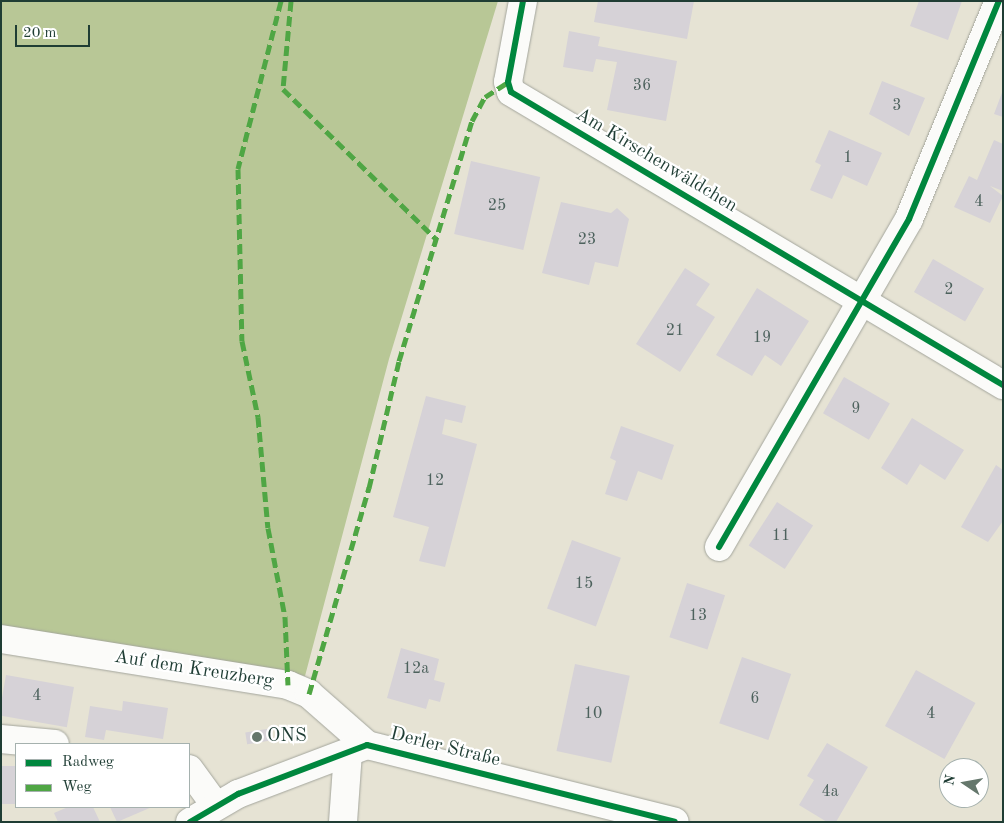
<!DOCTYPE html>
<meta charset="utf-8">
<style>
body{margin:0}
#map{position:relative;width:1004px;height:823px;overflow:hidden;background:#e6e3d4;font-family:"Old Standard TT",serif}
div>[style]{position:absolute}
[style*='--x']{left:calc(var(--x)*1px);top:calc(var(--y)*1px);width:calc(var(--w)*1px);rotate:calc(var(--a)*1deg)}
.forest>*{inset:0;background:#b8c796}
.building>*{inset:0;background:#d6d2d7;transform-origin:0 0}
.roads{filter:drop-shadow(0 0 1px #a3a59c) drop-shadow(0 0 1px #a3a59c)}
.minor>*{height:28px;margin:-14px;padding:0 14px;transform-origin:14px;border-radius:14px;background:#fbfbf9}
.quiet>*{height:5px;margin-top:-2.5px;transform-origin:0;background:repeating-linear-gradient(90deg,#4fa644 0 10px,transparent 0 15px)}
.cycleway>*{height:6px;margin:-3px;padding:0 3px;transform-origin:3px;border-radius:3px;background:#00873e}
.dots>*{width:14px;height:14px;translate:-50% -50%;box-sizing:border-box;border:2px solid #fff;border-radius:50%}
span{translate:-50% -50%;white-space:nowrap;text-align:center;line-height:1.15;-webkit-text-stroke:4.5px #fff;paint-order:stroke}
.number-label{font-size:16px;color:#4d625d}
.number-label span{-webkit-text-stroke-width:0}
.street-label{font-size:19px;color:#1f3d34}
.poi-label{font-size:19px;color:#1f3d34}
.left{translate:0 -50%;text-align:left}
.frame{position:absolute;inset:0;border:2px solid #1f3d34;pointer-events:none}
.legend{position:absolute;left:15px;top:743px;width:175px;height:65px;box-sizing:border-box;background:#fff;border:1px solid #a5b1ae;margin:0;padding:6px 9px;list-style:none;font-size:15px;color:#1f3d34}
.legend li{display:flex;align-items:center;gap:10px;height:25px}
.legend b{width:25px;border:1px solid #a5b1ae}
.north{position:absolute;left:939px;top:758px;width:50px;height:50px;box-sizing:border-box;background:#fff;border:1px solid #a5b1ae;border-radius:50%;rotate:282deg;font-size:14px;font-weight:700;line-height:20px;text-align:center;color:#1f3d34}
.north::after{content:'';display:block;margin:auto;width:18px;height:22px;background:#65776c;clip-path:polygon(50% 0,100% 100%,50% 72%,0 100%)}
.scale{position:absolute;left:15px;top:25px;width:75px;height:22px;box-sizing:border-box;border:2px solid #1f3d34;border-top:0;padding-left:6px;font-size:15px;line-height:18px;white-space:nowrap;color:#1f3d34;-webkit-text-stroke:4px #fff;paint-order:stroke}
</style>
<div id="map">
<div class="forest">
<i style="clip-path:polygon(1px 1px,498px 1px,389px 359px,305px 676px,1px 629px)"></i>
</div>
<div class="building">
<i style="clip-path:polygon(598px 1px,694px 1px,687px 39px,594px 22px)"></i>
<i style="clip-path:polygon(919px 1px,962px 1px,948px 40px,910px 26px)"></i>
<i style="clip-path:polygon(569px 31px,600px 37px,598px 46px,677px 61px,666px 121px,607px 110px,617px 62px,596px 59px,593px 72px,563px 67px)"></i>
<i style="clip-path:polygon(882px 81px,925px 98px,909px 136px,869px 114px)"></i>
<i style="clip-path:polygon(1003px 90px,1003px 117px,994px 114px)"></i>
<i style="clip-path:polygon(829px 130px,882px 153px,867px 186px,843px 175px,832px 199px,810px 190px,821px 165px,815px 162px)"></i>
<i style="clip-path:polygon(994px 140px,1003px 144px,1003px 191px,990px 186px,1003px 196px,990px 223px,954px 207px,969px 176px,977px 180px)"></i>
<i style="left:471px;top:161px;width:71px;height:75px;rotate:13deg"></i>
<i style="clip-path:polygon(561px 202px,611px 213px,617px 208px,629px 219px,618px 267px,595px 262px,589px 285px,542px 273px)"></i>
<i style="left:933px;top:259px;width:59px;height:38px;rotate:30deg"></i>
<i style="clip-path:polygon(685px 268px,710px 284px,696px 305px,715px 317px,680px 372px,636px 344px)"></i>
<i style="clip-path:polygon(757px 288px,809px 321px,781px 366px,765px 355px,752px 376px,716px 355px)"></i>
<i style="left:844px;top:377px;width:53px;height:42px;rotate:30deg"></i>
<i style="clip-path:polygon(426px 396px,466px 406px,462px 423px,445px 419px,442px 434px,477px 444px,445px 567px,419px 561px,429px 527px,393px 517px)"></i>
<i style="clip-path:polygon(912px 418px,964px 450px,945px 480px,920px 464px,907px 485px,881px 468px)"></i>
<i style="clip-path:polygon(621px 426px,674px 445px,662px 480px,638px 471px,627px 501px,605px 494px,616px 461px,610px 458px)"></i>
<i style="clip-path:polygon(996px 465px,1003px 470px,1003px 521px,988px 542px,961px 527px)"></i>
<i style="left:777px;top:502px;width:43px;height:52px;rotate:33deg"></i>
<i style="left:572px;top:540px;width:52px;height:73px;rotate:20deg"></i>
<i style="left:687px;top:583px;width:40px;height:57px;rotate:18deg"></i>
<i style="clip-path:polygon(401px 648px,439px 659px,434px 680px,445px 683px,440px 702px,429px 699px,426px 709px,387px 698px)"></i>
<i style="left:742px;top:657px;width:52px;height:70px;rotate:19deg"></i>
<i style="left:575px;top:664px;width:56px;height:89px;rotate:12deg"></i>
<i style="left:916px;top:670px;width:68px;height:64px;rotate:29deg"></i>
<i style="left:6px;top:675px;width:69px;height:41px;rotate:10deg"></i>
<i style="clip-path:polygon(123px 701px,168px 708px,163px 739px,106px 730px,104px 740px,85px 737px,90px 706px,122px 711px)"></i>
<i style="left:267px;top:729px;width:12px;height:22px;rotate:81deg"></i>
<i style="clip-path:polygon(827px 743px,868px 767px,836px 822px,827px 822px,799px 805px,814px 780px,807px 776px)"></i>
<i style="left:16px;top:766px;width:38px;height:15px;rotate:90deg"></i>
<i style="clip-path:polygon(68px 807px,93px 807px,100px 822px,58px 822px,54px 813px)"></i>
<i style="clip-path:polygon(110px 807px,152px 807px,117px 822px)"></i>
</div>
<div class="roads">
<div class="minor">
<i style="--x:523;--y:1;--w:82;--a:100.5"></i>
<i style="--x:508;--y:82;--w:10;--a:73"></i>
<i style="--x:511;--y:92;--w:573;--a:30.78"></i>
<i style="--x:719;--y:547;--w:379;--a:-59.9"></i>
<i style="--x:909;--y:219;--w:236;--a:-67.6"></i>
<i style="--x:1;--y:639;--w:291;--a:9.1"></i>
<i style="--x:288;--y:685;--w:23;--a:23"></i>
<i style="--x:309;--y:694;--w:77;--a:41.3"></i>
<i style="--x:1;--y:739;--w:54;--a:5.3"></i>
<i style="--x:189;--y:769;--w:46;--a:53.9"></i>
<i style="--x:190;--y:822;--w:56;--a:-30.3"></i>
<i style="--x:238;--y:794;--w:138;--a:-20.8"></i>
<i style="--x:367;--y:745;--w:317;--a:14"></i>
<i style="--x:343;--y:822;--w:69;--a:-85.9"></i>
</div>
</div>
<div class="quiet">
<i style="--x:281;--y:1;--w:173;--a:104.4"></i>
<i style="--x:238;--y:169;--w:172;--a:88.7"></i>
<i style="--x:242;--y:341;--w:78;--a:78.1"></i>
<i style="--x:258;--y:417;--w:111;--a:84.9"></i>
<i style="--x:268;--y:528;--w:91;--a:79.2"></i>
<i style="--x:285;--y:617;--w:68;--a:87.5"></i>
<i style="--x:291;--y:1;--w:88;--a:95.2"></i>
<i style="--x:283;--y:89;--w:214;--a:44.4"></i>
<i style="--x:309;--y:694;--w:215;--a:-73.8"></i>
<i style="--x:369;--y:488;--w:130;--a:-76.7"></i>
<i style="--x:399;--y:361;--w:251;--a:-73.1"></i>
<i style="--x:472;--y:121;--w:27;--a:-62"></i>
<i style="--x:485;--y:97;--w:27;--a:-33"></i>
</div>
<div class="cycleway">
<i style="--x:523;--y:1;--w:82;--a:100.5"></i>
<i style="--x:508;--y:82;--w:10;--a:73"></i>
<i style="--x:511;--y:92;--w:573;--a:30.78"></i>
<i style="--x:719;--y:547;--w:379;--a:-59.9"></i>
<i style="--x:909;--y:219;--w:236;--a:-67.6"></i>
<i style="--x:190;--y:822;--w:56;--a:-30.3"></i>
<i style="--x:238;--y:794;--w:138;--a:-20.8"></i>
<i style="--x:367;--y:745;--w:317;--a:14"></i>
</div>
<div class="dots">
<i style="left:257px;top:737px;background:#65776c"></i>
</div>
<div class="number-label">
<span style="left:642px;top:86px">36</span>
<span style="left:897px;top:106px">3</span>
<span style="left:848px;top:158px">1</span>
<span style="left:979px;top:202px">4</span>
<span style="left:497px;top:206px">25</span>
<span style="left:587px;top:240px">23</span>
<span style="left:949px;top:290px">2</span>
<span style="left:675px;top:331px">21</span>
<span style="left:762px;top:338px">19</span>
<span style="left:856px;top:409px">9</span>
<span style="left:435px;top:481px">12</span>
<span style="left:781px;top:536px">11</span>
<span style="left:584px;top:584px">15</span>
<span style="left:698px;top:616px">13</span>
<span style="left:416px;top:669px">12a</span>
<span style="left:37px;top:696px">4</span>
<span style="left:755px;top:699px">6</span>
<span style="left:593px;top:714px">10</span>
<span style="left:931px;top:714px">4</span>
<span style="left:830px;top:792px">4a</span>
</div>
<div class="street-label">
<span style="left:656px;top:161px;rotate:31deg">Am Kirschenwäldchen</span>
<span style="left:194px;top:670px;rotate:9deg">Auf dem Kreuzberg</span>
<span style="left:445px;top:748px;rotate:14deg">Derler Straße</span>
</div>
<div class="poi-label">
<span class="left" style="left:267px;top:737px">ONS</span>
</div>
<div class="frame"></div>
<ul class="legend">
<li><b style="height:6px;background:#00873e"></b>Radweg</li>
<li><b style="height:6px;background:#4fa644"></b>Weg</li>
</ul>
<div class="north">N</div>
<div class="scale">20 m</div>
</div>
